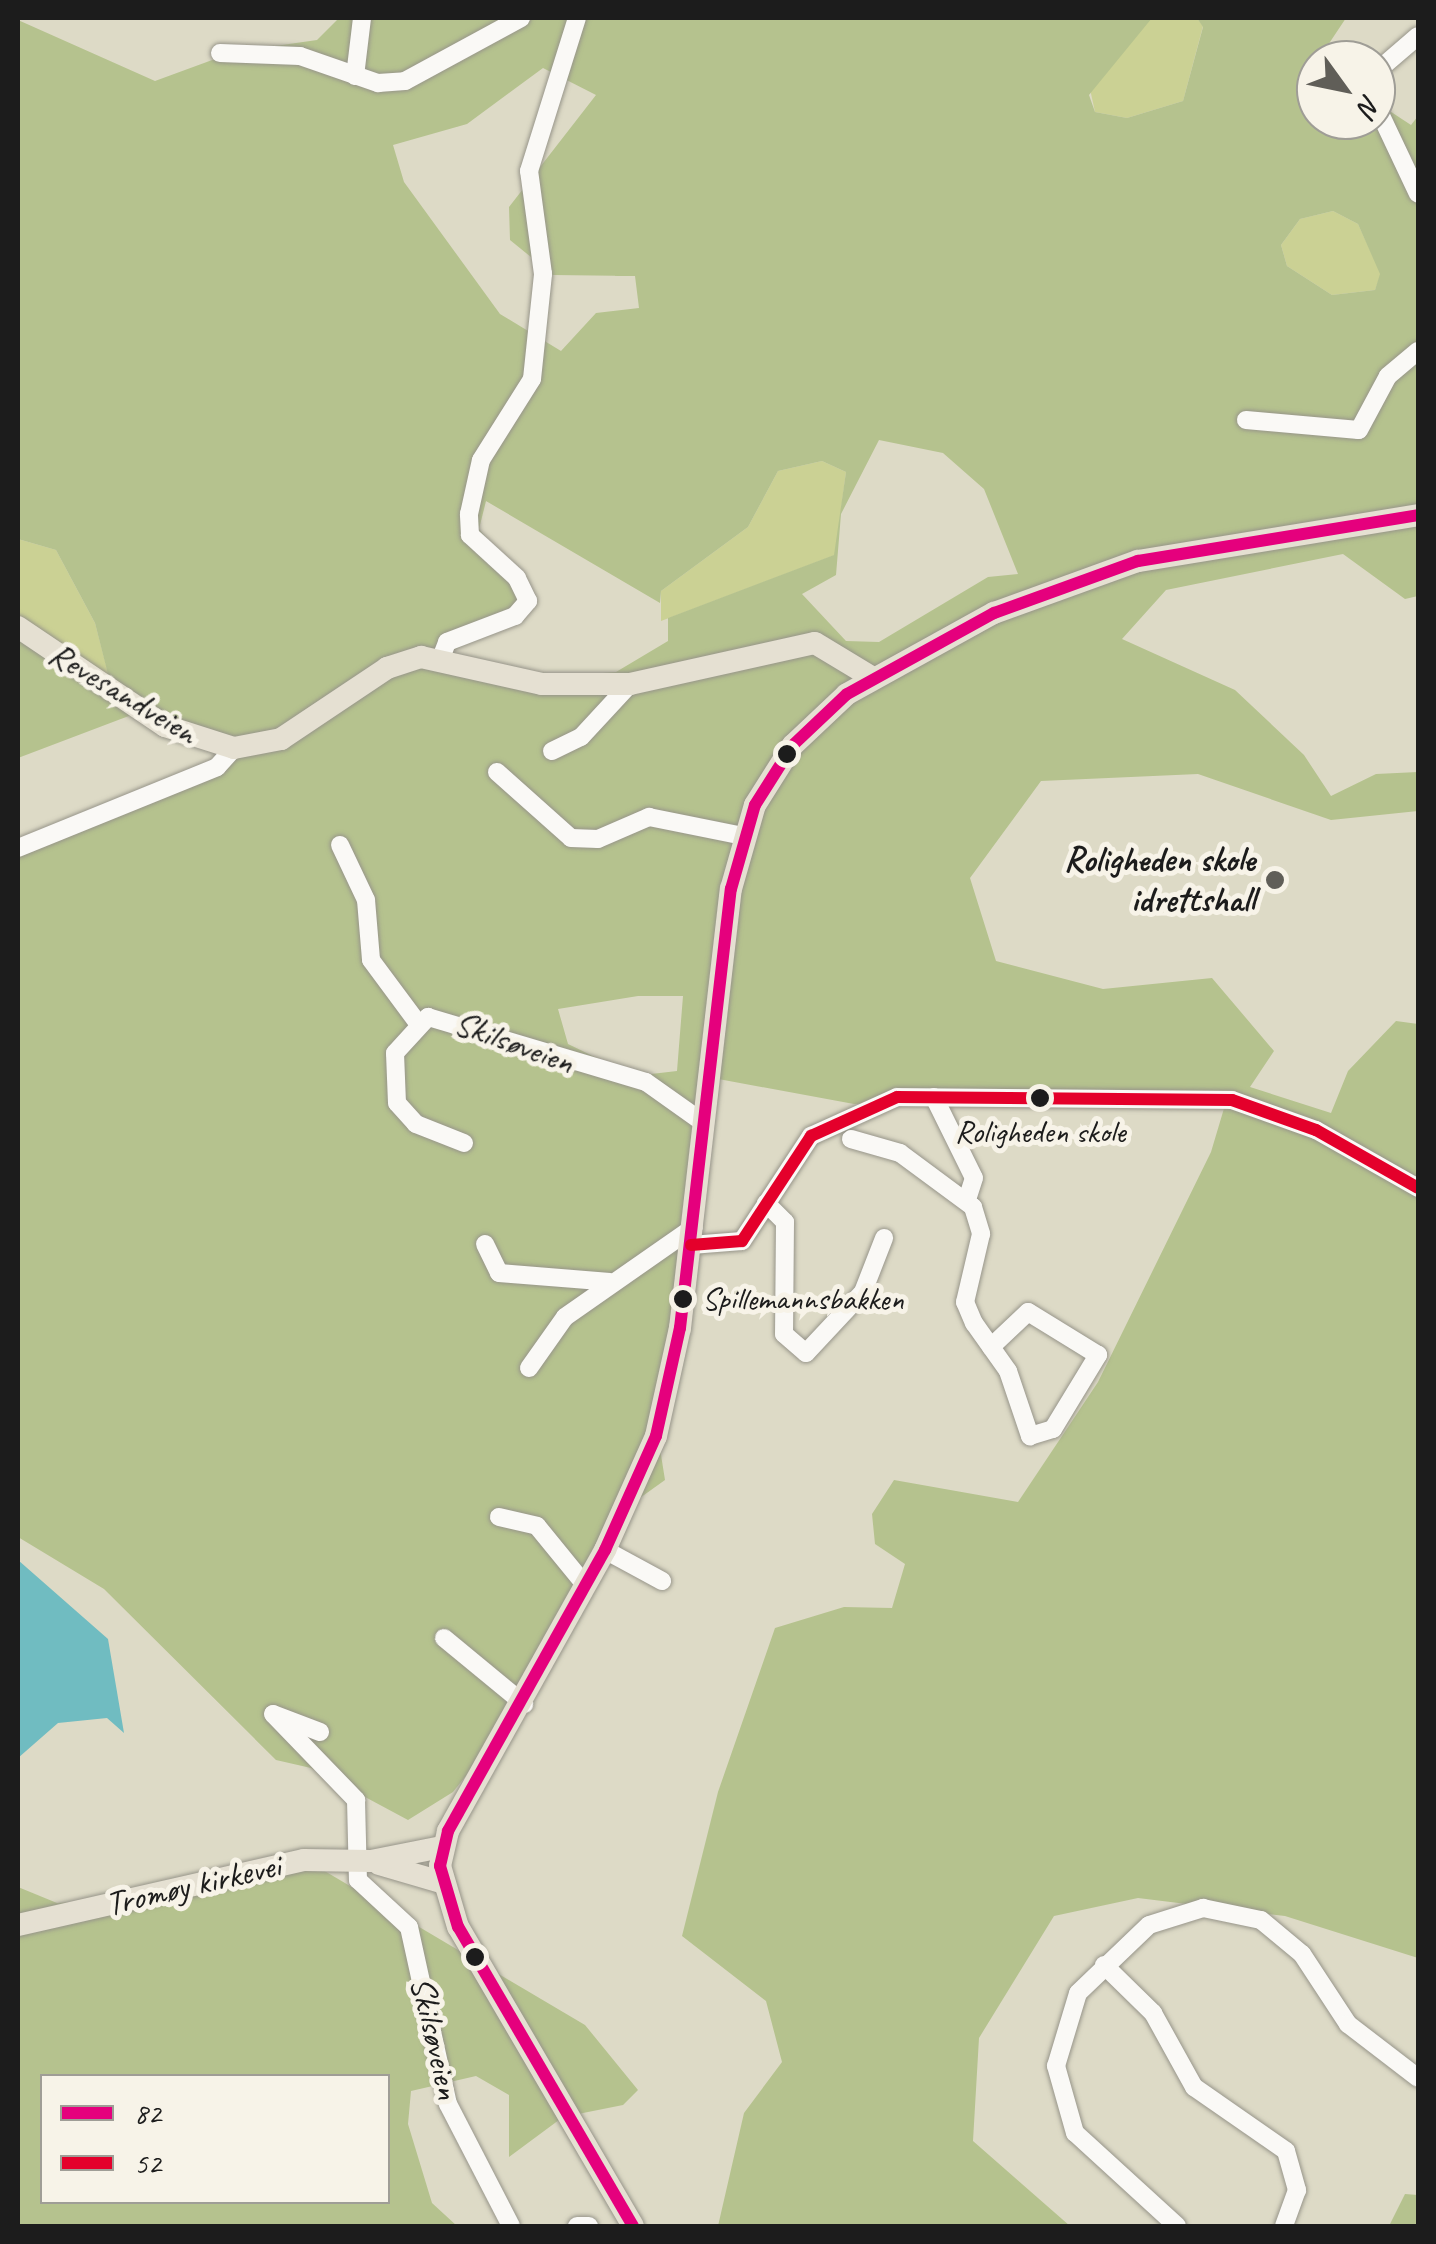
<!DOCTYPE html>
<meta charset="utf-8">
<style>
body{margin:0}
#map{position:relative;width:1436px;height:2244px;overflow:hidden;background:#dddac6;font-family:Caveat,sans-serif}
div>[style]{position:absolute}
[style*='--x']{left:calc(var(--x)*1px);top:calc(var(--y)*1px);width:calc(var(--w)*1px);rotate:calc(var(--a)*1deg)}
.green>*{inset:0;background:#cbd194}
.forest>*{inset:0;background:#b5c28e}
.water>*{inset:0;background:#70bcc1}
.roads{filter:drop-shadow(0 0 2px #97958a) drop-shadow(0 0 2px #97958a)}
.minor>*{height:18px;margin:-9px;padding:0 9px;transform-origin:9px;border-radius:9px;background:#faf9f6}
.major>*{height:22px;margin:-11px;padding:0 11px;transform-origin:11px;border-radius:11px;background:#e5e0d2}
.bus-1>*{height:12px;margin:-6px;padding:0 6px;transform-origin:6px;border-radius:6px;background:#e5007d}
.bus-2>*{height:12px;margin:-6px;padding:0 6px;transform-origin:6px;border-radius:6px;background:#e4002b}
.dots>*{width:28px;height:28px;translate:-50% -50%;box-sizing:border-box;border:5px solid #f7f3e8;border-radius:50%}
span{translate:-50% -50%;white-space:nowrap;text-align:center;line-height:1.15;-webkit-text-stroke:10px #f7f3e8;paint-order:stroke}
.bus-label{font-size:32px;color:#1c1c1c}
.left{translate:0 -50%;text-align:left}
.street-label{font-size:35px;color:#1c1c1c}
.poi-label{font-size:35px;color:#1c1c1c;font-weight:700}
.right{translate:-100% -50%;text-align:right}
.frame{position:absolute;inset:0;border:20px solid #1c1c1c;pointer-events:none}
.legend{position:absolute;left:40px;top:2074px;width:350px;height:130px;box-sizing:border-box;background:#f7f3e8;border:2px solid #9f9d96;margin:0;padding:12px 18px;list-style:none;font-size:30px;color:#1c1c1c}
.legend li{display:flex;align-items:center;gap:20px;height:50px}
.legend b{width:50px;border:2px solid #9f9d96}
.north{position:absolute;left:1296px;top:40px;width:100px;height:100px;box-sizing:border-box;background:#f7f3e8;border:2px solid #9f9d96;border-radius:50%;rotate:123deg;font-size:28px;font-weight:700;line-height:40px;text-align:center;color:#1c1c1c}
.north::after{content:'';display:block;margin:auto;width:35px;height:45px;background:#605e58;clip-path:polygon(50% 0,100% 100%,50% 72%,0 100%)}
</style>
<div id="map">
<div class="green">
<i style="clip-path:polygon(1148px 18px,1197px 18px,1203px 26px,1183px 101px,1127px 118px,1095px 112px,1090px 89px)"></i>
<i style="clip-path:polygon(1333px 211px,1358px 224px,1381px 274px,1375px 290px,1332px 295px,1287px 266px,1281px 245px,1300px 219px)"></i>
<i style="clip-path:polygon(822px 461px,846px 472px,835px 555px,661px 621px,661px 591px,748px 527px,778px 471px)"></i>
<i style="clip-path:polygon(18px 539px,56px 550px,95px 623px,113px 692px,18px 622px)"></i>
</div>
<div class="forest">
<i style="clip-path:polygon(evenodd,339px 18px,1152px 18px,1089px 95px,1095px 112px,1127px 118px,1183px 101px,1203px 27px,1197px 18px,1346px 18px,1324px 51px,1329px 60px,1316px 60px,1316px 120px,1376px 120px,1376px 102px,1411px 125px,1418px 116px,1418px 596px,1405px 599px,1343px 554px,1166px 590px,1122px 639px,1235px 690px,1304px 755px,1331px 796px,1376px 774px,1418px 772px,1418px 811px,1331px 820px,1198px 774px,1041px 781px,970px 878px,996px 961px,1103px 989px,1212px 978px,1274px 1051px,1250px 1087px,1331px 1113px,1348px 1071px,1396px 1021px,1418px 1024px,1418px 1958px,1285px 1916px,1138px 1898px,1054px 1916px,979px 2038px,973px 2141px,1070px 2226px,718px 2226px,744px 2113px,782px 2062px,766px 2001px,682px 1936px,718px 1792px,775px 1628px,844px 1607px,892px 1608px,905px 1564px,875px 1544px,872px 1514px,894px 1480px,1018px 1502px,1098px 1382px,1211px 1152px,1228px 1095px,854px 1104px,713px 1078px,658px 1436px,665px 1480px,623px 1510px,505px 1727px,453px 1792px,408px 1820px,311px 1768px,276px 1760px,104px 1589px,18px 1537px,18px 846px,230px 759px,134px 714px,18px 758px,18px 635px,112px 690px,95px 623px,56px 550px,18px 539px,18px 20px,155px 81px,234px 52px,317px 40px,339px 18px,543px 68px,596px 95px,509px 207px,510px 240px,553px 275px,635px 276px,639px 308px,596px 313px,561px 351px,500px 314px,404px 182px,393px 145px,467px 124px,543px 68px,339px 18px,1333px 211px,1358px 224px,1380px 274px,1375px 290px,1332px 295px,1287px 266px,1281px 245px,1300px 219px,1333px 211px,339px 18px,879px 440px,943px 453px,984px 489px,1018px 574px,988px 577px,879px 642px,846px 641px,802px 594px,836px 575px,841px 514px,879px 440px,339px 18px,822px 461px,846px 472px,834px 555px,668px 618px,668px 641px,616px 672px,534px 678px,451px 652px,520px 613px,533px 594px,479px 529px,486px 501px,660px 603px,661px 591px,748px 527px,778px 471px,822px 461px,339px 18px,638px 996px,683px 996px,677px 1071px,634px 1076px,568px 1044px,558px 1009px,638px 996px)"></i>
<i style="clip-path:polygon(evenodd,301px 1857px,585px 2025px,638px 2090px,623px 2105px,563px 2117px,509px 2157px,509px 2095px,476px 2076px,411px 2091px,408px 2124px,432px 2203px,457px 2226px,18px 2226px,18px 1887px,57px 1903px,139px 1898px,301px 1857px,42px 2076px,388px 2076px,388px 2202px,42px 2202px,42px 2076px)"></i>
<i style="clip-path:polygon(1405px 2194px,1418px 2195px,1418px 2226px,1389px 2226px)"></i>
</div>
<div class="water">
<i style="clip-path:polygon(18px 1560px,108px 1639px,124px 1733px,107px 1718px,58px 1723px,18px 1758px)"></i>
</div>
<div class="roads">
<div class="minor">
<i style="--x:220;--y:53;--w:80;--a:2.1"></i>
<i style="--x:300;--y:56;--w:83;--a:19.1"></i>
<i style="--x:378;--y:83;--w:27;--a:-4"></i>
<i style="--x:405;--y:81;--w:132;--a:-28.5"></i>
<i style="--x:1376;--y:72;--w:55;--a:-40.6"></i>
<i style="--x:355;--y:76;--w:58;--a:-83.1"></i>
<i style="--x:1376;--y:105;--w:98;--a:64.7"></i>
<i style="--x:1246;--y:420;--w:113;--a:5.1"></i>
<i style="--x:1359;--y:430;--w:61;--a:-61.8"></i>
<i style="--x:1388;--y:376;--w:39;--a:-40"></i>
<i style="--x:441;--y:658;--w:17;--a:-69"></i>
<i style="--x:447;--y:642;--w:73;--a:-20.9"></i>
<i style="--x:515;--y:616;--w:20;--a:-49"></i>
<i style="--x:528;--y:601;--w:25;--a:-116"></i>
<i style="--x:517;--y:578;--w:64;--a:-137.5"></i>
<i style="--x:470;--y:535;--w:21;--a:-93"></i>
<i style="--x:469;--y:514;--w:55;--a:-77.5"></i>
<i style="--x:481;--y:460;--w:96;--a:-57.8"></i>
<i style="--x:532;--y:379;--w:106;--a:-84"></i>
<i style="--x:543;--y:274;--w:104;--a:-97.7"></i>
<i style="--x:529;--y:171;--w:160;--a:-72.6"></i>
<i style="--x:552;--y:751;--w:32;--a:-26"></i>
<i style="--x:581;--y:737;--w:72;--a:-47.2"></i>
<i style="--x:497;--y:772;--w:99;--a:41.7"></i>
<i style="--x:571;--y:838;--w:27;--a:2"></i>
<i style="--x:598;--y:839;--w:56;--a:-23.3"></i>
<i style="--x:649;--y:817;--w:96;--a:11.4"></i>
<i style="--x:340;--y:845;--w:61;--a:64.7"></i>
<i style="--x:366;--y:900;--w:60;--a:85.2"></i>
<i style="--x:371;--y:960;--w:77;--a:53.4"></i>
<i style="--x:18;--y:848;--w:215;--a:-22.1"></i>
<i style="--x:217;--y:767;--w:25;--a:-48"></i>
<i style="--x:934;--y:1097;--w:90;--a:63.7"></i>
<i style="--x:974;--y:1178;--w:23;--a:108"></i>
<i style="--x:851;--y:1139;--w:51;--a:15.9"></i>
<i style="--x:900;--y:1153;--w:91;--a:36.5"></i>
<i style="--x:973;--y:1207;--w:28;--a:73"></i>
<i style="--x:981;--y:1234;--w:70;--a:103.2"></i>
<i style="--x:965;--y:1302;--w:23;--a:67"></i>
<i style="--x:974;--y:1323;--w:59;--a:54.7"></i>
<i style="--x:1008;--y:1371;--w:69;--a:71.3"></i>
<i style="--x:1030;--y:1436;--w:24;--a:-17"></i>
<i style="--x:1053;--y:1429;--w:87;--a:-58.7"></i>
<i style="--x:1098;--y:1355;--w:82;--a:-148.4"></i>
<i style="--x:1028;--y:1312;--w:51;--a:136.6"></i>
<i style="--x:464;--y:1143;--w:52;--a:-158.4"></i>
<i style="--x:416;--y:1124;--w:28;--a:-132"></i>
<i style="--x:397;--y:1103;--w:50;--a:-92.3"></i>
<i style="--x:395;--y:1053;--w:49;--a:-47.5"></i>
<i style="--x:428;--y:1017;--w:227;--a:16.6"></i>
<i style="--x:646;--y:1082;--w:72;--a:35.4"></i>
<i style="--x:766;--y:1203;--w:27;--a:45"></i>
<i style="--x:785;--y:1222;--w:112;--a:90.5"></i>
<i style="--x:784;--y:1334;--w:29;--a:41"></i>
<i style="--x:806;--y:1353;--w:83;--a:-46.9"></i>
<i style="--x:863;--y:1292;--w:58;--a:-68.7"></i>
<i style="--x:485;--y:1244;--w:32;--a:64"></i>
<i style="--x:499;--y:1273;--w:111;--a:4.6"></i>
<i style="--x:691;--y:1245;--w:51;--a:-4.5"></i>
<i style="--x:742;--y:1241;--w:126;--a:-56.7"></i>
<i style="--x:811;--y:1136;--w:94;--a:-24.4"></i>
<i style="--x:897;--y:1097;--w:335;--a:0.5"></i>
<i style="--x:1232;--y:1100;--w:89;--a:19.7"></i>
<i style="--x:1316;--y:1130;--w:117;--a:29.6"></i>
<i style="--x:529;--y:1368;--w:62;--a:-54.8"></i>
<i style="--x:565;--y:1317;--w:157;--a:-34.9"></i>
<i style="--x:499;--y:1517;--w:39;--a:13"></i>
<i style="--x:537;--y:1526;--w:77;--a:50.8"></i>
<i style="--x:605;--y:1550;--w:65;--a:28.5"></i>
<i style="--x:444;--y:1638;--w:104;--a:39.5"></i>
<i style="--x:320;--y:1732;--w:50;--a:-159"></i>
<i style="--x:273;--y:1714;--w:120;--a:46"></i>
<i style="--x:356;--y:1800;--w:80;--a:88.6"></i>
<i style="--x:358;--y:1880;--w:69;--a:42.7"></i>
<i style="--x:409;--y:1927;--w:181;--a:77.6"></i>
<i style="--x:448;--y:2104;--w:137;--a:62.7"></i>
<i style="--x:1104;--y:1965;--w:69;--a:44.4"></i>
<i style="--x:1153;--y:2013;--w:85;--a:61"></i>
<i style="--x:1194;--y:2087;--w:112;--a:34.8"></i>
<i style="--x:1286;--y:2151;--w:41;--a:74.2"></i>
<i style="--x:1297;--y:2190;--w:38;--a:110"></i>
<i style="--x:577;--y:2226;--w:12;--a:0"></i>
<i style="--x:1177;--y:2226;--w:138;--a:-137.6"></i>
<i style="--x:1075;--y:2133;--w:70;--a:-105.8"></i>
<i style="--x:1056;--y:2066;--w:76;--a:-73.2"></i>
<i style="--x:1078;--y:1993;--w:98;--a:-43.8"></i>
<i style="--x:1149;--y:1925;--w:57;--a:-17.5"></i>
<i style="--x:1203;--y:1908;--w:59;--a:11.7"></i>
<i style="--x:1261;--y:1920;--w:53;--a:39.7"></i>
<i style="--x:1302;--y:1954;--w:84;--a:56.7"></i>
<i style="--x:1348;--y:2024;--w:88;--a:37.6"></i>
</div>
<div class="major">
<i style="--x:18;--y:627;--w:177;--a:34"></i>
<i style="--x:165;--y:726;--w:72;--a:17.7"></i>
<i style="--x:234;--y:748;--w:48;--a:-10.8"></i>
<i style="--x:281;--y:739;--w:128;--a:-33.8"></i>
<i style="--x:387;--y:668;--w:36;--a:-18"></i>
<i style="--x:421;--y:657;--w:124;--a:12.6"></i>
<i style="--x:542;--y:684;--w:88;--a:0"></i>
<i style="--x:630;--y:684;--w:189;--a:-12.5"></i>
<i style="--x:815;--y:643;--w:68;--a:31.1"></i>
<i style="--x:379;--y:1864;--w:65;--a:16.2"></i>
<i style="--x:18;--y:1925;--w:293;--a:-12.8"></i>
<i style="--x:304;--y:1860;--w:67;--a:0.9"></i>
<i style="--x:371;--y:1861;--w:72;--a:-11.2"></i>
<i style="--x:633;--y:2226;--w:346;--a:-120.3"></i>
<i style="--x:458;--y:1927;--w:64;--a:-106.4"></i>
<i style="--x:440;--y:1866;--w:36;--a:-77"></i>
<i style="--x:448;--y:1831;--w:322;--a:-60.8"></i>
<i style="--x:605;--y:1550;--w:125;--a:-65.9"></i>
<i style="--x:656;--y:1436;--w:111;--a:-77.5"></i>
<i style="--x:680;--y:1328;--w:442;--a:-83.4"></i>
<i style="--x:731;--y:889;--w:87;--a:-74.1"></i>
<i style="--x:755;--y:805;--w:71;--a:-57.7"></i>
<i style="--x:793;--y:745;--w:74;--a:-43.4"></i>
<i style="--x:847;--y:694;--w:168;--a:-28.9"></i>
<i style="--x:994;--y:613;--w:153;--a:-19.9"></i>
<i style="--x:1138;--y:561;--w:284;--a:-9.3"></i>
</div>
</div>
<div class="bus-1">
<i style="--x:633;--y:2226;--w:346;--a:-120.3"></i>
<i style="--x:458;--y:1927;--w:64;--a:-106.4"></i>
<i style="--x:440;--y:1866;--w:36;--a:-77"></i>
<i style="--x:448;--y:1831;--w:322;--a:-60.8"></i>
<i style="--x:605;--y:1550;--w:125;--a:-65.9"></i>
<i style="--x:656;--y:1436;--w:111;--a:-77.5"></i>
<i style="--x:680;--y:1328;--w:442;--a:-83.4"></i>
<i style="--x:731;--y:889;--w:87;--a:-74.1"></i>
<i style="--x:755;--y:805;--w:71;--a:-57.7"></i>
<i style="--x:793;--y:745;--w:74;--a:-43.4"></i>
<i style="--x:847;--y:694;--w:168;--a:-28.9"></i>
<i style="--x:994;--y:613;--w:153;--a:-19.9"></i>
<i style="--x:1138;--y:561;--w:284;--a:-9.3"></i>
</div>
<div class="bus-2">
<i style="--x:691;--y:1245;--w:51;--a:-4.5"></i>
<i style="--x:742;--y:1241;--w:126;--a:-56.7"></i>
<i style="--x:811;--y:1136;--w:94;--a:-24.4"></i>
<i style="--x:897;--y:1097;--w:335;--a:0.5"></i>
<i style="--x:1232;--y:1100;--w:89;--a:19.7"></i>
<i style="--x:1316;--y:1130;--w:117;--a:29.6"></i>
</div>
<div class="dots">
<i style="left:787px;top:754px;background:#1c1c1c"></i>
<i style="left:1275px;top:880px;background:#605e58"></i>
<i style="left:1040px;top:1098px;background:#1c1c1c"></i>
<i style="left:683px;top:1299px;background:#1c1c1c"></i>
<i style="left:475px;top:1957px;background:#1c1c1c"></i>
</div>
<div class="bus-label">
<span style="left:1040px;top:1132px">Roligheden skole</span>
<span class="left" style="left:702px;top:1299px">Spillemannsbakken</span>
</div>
<div class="street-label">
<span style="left:123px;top:693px;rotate:31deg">Revesandveien</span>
<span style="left:514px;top:1043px;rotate:20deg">Skilsøveien</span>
<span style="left:193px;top:1885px;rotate:-13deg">Tromøy kirkevei</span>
<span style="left:435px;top:2038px;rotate:77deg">Skilsøveien</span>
</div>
<div class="poi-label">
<span class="right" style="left:1255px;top:880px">Roligheden skole<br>idrettshall</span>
</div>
<div class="frame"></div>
<ul class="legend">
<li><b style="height:12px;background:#e5007d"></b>82</li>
<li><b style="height:12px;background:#e4002b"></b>52</li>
</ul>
<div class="north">N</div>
</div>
